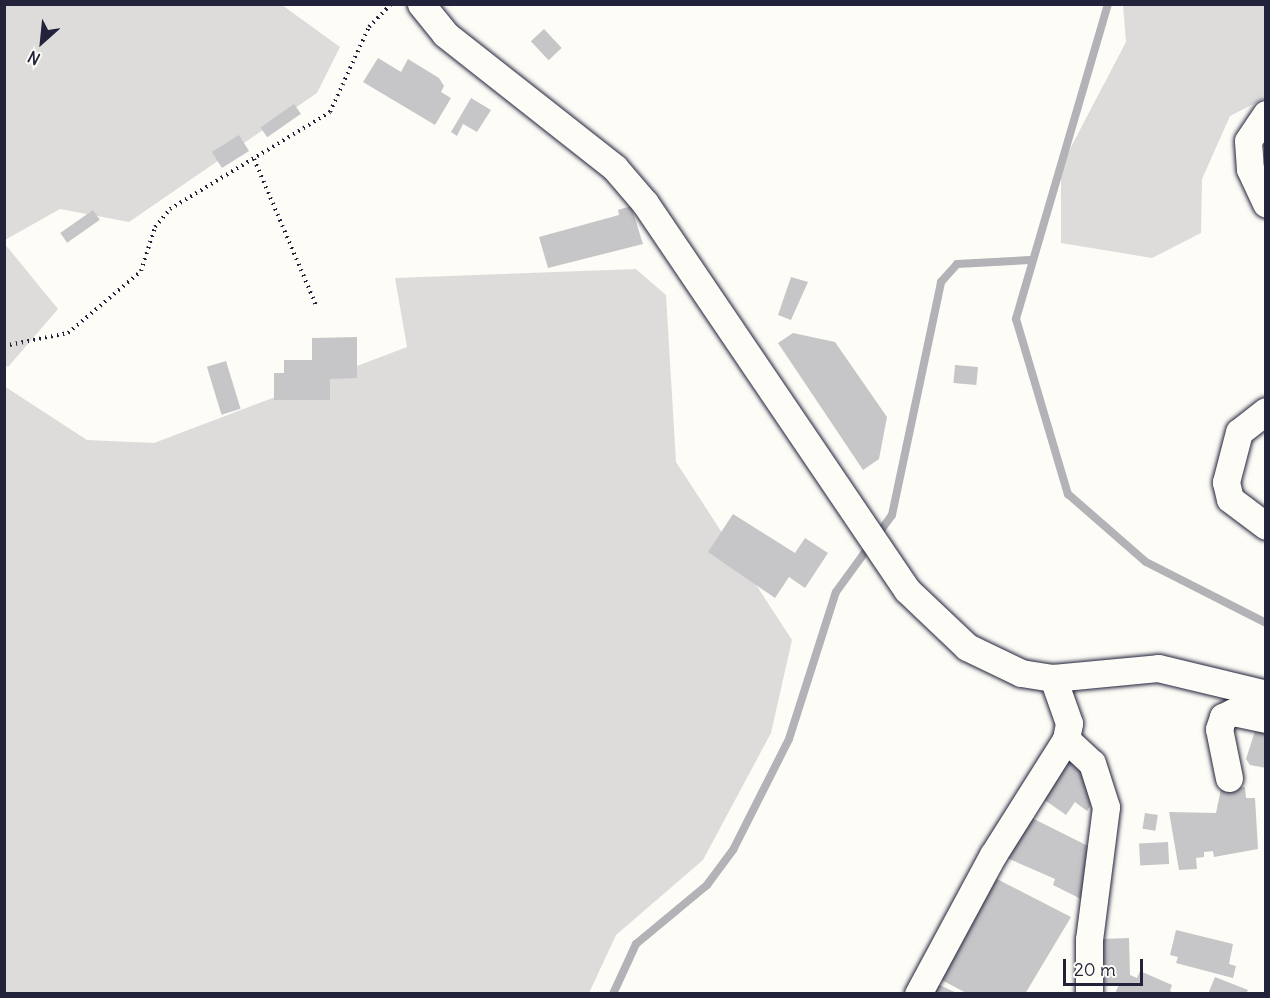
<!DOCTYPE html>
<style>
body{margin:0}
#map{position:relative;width:1270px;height:998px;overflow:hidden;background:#fdfcf7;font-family:Delius,sans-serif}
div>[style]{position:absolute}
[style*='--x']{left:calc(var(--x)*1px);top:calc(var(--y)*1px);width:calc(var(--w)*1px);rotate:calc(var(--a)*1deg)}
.green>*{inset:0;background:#dddcdb}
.stream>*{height:8px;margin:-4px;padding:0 4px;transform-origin:4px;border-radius:4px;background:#b2b2b7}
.building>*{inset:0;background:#c6c6c8;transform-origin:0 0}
.path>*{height:4px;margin-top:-2px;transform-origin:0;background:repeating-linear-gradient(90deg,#22223b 0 1.5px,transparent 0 6px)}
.roads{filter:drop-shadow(0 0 2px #22223b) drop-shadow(0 0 2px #22223b)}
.minor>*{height:27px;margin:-13.5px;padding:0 13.5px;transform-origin:13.5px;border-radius:13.5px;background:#fdfcf7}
span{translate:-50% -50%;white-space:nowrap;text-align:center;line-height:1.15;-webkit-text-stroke:5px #fdfcf7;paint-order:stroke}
.frame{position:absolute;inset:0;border:6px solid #22223b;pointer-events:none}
.north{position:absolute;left:12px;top:12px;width:60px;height:60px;-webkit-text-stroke:4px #fdfcf7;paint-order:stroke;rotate:207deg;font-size:16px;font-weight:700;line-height:24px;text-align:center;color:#22223b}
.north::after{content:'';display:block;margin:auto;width:21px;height:27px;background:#22223b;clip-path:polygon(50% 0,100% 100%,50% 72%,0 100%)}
.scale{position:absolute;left:1063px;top:959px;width:80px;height:27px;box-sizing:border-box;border:3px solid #22223b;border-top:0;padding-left:8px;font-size:18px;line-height:21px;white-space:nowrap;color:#22223b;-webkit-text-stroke:4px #fdfcf7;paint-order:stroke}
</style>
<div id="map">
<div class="green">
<i style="clip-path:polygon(5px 5px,282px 5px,340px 47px,317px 93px,129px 222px,60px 209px,5px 240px)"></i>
<i style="clip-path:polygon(1123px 5px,1265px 5px,1265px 98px,1230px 116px,1202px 179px,1201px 233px,1152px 258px,1061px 243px,1061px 166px,1126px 42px)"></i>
<i style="clip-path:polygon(4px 243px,58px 309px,8px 367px,4px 365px)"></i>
<i style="clip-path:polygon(636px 269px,666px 295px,676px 462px,792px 640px,771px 733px,703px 860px,616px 935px,589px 993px,5px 993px,4px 386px,87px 440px,154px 443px,407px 347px,395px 278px)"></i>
</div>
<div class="stream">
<i style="--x:1108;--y:4;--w:328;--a:106.3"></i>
<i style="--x:1016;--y:319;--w:183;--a:73.5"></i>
<i style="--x:1068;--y:494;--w:103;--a:41.1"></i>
<i style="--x:1146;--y:562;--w:135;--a:26.9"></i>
<i style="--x:613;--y:994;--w:55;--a:-65.3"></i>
<i style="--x:636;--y:944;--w:92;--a:-39.7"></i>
<i style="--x:707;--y:885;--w:44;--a:-53.4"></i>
<i style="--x:733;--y:850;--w:124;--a:-63.2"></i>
<i style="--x:789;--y:739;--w:154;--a:-72.3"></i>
<i style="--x:836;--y:592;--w:95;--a:-54"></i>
<i style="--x:892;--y:515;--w:238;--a:-78.1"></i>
<i style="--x:941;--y:282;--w:24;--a:-48"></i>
<i style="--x:957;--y:264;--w:73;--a:-3.1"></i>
</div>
<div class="building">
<i style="left:544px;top:29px;width:26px;height:18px;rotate:47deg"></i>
<i style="clip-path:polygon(378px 58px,401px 72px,408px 59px,439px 78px,444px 86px,441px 92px,451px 98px,435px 125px,363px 82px)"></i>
<i style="clip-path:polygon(471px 98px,491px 110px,477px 132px,463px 124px,457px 136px,451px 132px)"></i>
<i style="left:294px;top:104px;width:12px;height:41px;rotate:55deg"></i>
<i style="left:239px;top:135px;width:19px;height:32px;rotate:58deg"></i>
<i style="clip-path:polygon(631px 206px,643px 244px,548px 268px,539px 237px,619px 215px,618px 210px)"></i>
<i style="left:93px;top:210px;width:12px;height:40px;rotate:55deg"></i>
<i style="clip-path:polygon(791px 277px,808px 282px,791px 320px,778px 315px)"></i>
<i style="clip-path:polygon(793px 333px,835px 342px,887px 417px,879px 459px,863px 470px,778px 343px)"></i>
<i style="clip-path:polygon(357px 337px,357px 378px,330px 379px,330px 400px,274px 400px,274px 373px,284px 373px,284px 360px,312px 360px,312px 338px)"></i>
<i style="left:226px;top:361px;width:50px;height:20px;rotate:73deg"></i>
<i style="left:955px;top:365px;width:23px;height:18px;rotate:5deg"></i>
<i style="clip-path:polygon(733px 514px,795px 553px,805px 538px,828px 553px,805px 588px,789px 577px,775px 598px,708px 552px)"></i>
<i style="clip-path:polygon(1255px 731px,1266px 733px,1266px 768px,1250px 765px,1246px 759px)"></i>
<i style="clip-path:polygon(1064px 758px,1089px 774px,1092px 803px,1087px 811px,1075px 802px,1066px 815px,1039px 796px)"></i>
<i style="clip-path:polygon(1245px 787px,1246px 798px,1255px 798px,1258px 849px,1214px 857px,1213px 851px,1204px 852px,1204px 857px,1196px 858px,1197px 869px,1179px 870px,1169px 812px,1216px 813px,1221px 789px)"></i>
<i style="left:1145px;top:813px;width:13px;height:16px;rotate:9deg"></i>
<i style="clip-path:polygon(1028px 816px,1094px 849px,1087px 902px,1053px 885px,1055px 879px,1007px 858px)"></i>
<i style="left:1168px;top:842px;width:22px;height:29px;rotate:87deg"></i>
<i style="clip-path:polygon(991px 876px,1071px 917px,1025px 994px,968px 994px,938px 978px)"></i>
<i style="clip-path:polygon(1176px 930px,1233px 944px,1229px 964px,1236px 966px,1233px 978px,1176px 963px,1178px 957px,1170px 955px)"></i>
<i style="clip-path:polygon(1129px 938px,1130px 975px,1137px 978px,1140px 971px,1172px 985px,1170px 991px,1176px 994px,1115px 994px,1119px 984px,1104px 985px,1102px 939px)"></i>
<i style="clip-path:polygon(1215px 977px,1248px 990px,1246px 994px,1208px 994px)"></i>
<i style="clip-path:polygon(935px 983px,959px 994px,931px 994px)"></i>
</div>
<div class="path">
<i style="--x:254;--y:159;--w:159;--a:67"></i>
<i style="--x:4;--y:346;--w:65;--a:-11.5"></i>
<i style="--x:68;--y:333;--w:96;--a:-40.3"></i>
<i style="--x:141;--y:271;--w:46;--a:-72.3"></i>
<i style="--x:155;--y:227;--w:23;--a:-50"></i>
<i style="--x:170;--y:209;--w:187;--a:-31.2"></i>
<i style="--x:330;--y:112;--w:94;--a:-65.4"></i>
<i style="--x:369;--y:27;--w:32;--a:-46"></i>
</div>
<div class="roads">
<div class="minor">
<i style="--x:421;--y:4;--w:38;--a:51"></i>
<i style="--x:445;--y:34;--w:216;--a:38.2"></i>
<i style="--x:615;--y:168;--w:46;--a:49.4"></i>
<i style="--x:645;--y:203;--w:467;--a:55.9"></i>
<i style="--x:907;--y:590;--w:83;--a:43.5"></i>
<i style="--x:967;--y:647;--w:60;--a:25.7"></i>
<i style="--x:1021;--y:673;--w:32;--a:9"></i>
<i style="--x:1053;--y:678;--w:105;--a:-5.4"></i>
<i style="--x:1158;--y:668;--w:111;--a:13.5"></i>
<i style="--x:1266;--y:114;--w:32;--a:124"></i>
<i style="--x:1248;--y:141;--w:28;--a:86"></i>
<i style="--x:1250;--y:169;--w:38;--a:65"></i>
<i style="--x:1266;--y:411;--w:34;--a:142"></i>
<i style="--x:1239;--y:432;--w:52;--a:104.6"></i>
<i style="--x:1226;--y:482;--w:17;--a:77"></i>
<i style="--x:1230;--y:499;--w:45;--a:36.9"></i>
<i style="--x:1066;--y:739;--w:35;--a:43"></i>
<i style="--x:1092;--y:763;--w:46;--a:72.3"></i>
<i style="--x:1106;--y:807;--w:133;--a:97.3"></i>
<i style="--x:1089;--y:939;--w:55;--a:90"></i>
<i style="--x:1229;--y:778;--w:50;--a:-101.5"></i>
<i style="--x:1219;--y:729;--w:13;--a:-72"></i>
<i style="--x:1223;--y:717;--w:11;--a:-27"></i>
<i style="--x:1233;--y:712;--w:34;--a:12"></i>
<i style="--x:918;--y:994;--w:158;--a:-61.7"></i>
<i style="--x:993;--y:855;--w:137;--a:-57.8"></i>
<i style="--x:1066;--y:739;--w:16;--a:-79"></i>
<i style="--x:1069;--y:723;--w:48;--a:-109.6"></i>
</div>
</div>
<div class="frame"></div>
<div class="north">N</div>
<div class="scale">20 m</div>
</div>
